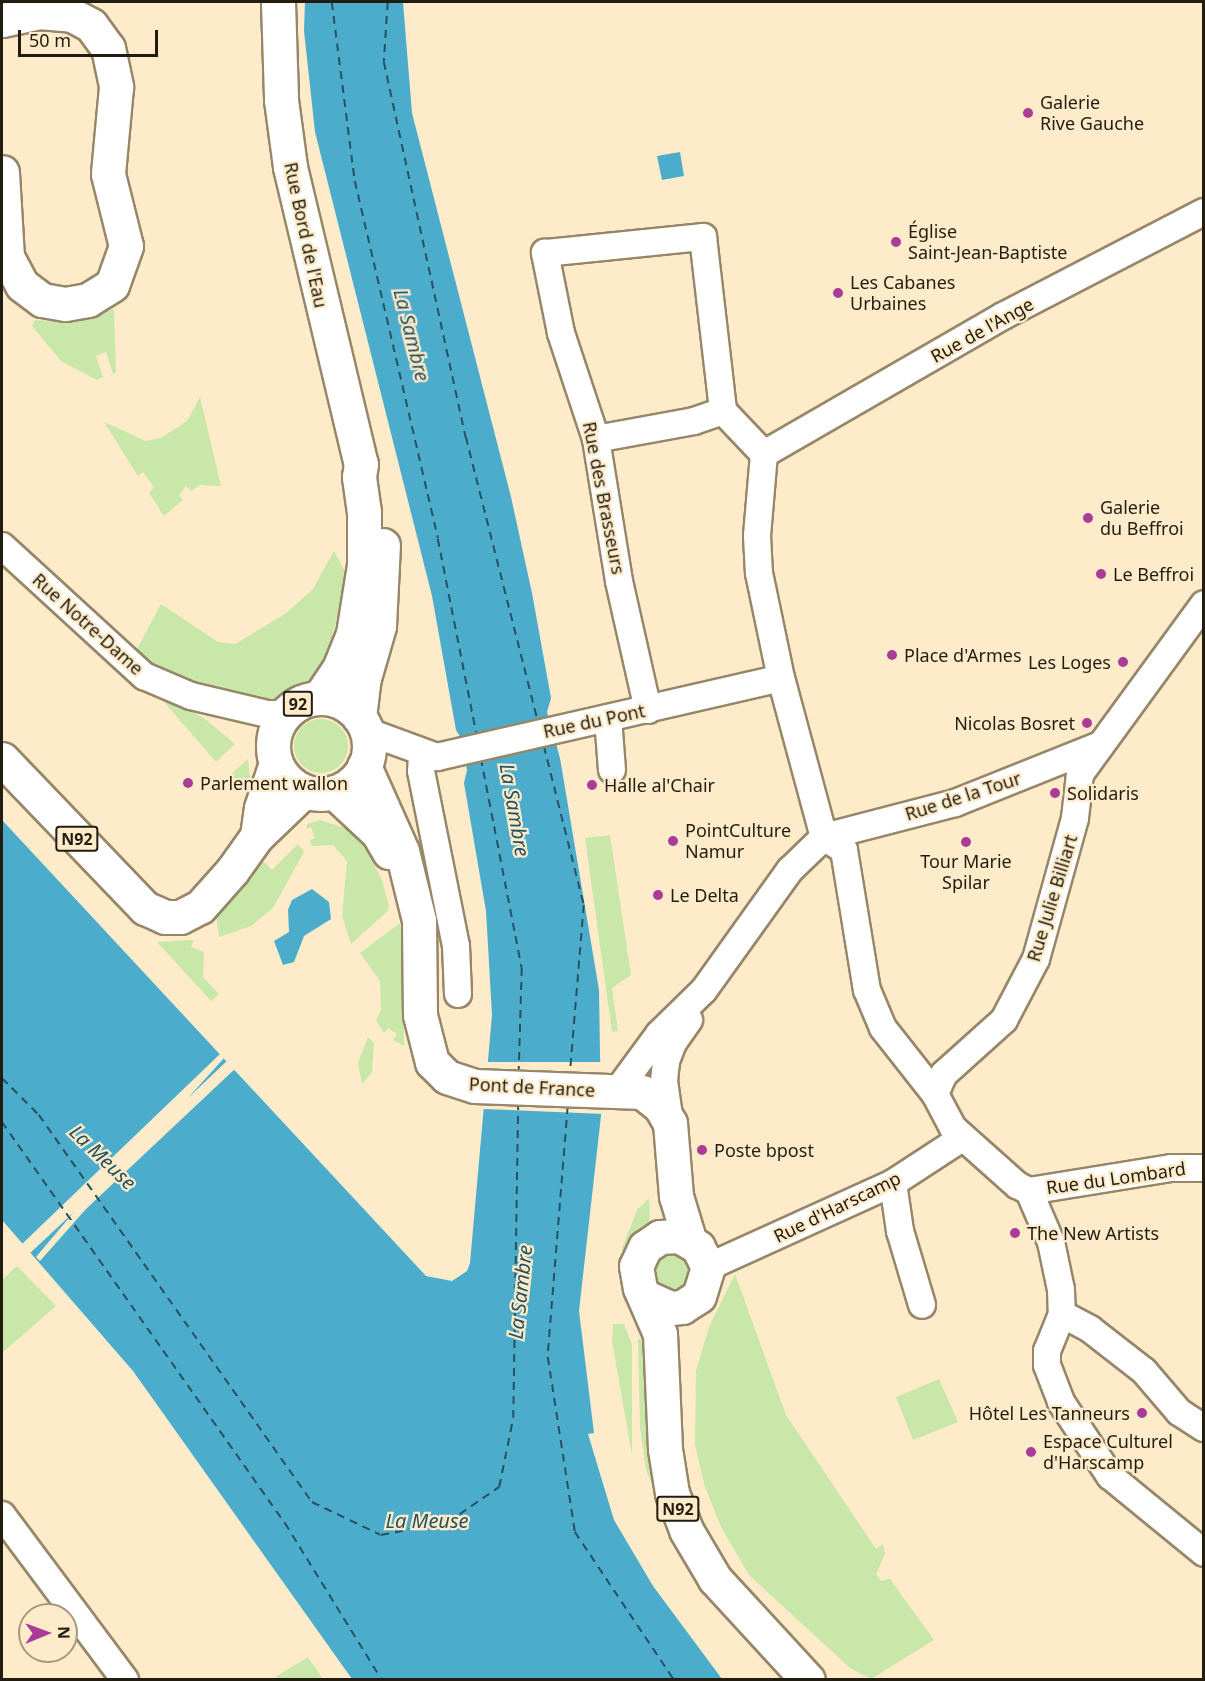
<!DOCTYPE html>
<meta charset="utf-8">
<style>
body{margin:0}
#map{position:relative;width:1205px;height:1681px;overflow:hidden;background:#fdebca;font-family:"Noto Sans",sans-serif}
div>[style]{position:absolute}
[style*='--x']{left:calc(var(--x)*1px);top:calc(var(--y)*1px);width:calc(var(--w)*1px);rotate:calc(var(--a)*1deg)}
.green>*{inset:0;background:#c8e7a8}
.round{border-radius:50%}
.water>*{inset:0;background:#4caccc}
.pier>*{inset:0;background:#fdebca}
.ferry>*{height:1.5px;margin-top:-0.75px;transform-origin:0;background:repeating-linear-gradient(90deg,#275160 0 8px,transparent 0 14px)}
.roads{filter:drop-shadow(2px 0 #978668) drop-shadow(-2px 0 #978668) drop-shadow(0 2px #978668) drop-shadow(0 -2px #978668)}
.minor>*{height:26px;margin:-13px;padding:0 13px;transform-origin:13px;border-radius:13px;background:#fff}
.major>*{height:33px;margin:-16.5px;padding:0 16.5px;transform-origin:16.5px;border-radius:16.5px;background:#fff}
.major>.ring{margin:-16.5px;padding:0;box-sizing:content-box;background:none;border:33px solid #fff;border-radius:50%}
.dots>*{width:16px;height:16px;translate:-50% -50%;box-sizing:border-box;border:3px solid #fdebca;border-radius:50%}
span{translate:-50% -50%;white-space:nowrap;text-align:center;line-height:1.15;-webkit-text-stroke:4.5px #fdebca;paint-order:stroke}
.shield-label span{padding:2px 4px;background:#fdebca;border:2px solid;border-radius:4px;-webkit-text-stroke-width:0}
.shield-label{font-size:16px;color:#231c10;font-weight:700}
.poi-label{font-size:18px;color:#231c10}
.left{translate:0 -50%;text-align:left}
.right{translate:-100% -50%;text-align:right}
.street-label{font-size:18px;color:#231c10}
.water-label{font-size:20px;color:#275160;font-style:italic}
.frame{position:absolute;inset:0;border:3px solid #231c10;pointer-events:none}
.north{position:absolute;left:18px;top:1603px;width:60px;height:60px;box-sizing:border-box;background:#fdebca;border:2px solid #a69880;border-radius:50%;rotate:89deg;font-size:16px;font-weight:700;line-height:24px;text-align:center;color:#231c10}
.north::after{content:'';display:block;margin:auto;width:21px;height:27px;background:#aa3b99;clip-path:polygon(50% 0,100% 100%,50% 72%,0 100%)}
.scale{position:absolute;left:18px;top:30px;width:140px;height:27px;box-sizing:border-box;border:3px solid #231c10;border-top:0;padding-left:8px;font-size:18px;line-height:21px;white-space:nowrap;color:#231c10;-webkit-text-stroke:4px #fdebca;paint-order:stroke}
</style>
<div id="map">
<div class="green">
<div style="clip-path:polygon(114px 309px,116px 372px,113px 374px,106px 352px,96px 356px,103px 377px,97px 380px,61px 361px,32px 326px,35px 320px,77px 322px)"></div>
<div style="clip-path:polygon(200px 397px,221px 486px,200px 485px,191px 491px,186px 486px,179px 495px,183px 500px,164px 516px,149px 493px,154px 487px,143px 472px,138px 476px,104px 422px,146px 441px,161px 438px,187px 421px)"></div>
<div style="clip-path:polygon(334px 551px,348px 577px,329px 647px,312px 683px,265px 703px,156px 673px,135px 653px,161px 604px,218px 642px,235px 644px,285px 614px,313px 589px)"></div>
<div style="clip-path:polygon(168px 699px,205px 719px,235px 744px,216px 762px,165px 703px)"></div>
<div class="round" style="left:294px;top:719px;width:54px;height:54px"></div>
<div style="clip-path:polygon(248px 759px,251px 788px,247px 794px,231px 774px)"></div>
<div style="clip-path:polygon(320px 820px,348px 829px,361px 839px,382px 880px,389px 906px,388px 911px,351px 944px,342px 916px,347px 861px,333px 845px,312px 846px,310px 840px,315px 838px,311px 827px,306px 829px,307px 824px)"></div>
<div style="clip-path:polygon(610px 835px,631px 975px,612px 988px,618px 1031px,612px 1032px,585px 838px)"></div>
<div style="clip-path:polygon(298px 844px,304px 852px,273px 908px,251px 926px,219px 937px,216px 916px,243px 889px,263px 861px,272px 870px)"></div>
<div style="clip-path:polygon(400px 923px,402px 938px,404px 1046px,393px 1040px,397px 1034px,388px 1028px,384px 1033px,376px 1020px,381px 1010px,380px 981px,360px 953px)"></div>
<div style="clip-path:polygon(194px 940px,191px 947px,204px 952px,203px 977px,219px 994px,211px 1001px,157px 942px)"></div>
<div style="clip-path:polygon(368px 1037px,374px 1043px,372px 1072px,362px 1084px,358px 1063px)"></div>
<div style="clip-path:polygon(649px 1198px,650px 1217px,630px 1297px,624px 1302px,622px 1248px,637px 1210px)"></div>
<div class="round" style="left:655px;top:1254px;width:36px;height:36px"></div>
<div style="clip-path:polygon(17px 1266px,56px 1306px,2px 1353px,2px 1280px)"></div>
<div style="clip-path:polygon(735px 1274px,786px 1415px,876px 1549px,883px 1544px,885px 1554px,876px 1574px,881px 1581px,890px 1579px,934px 1640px,871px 1679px,850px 1668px,749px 1575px,721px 1527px,705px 1487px,695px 1445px,696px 1371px,709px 1327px)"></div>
<div style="clip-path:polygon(624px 1324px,632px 1345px,632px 1455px,612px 1341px,613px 1324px)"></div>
<div style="clip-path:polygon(638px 1339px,650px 1340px,700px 1582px,684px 1560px,646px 1470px,640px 1427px)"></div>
<div style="clip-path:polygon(939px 1379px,958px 1422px,913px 1440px,896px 1397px)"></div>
<div style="clip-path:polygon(308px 1657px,323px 1679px,272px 1679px)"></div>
</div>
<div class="water">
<div style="clip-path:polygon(305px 2px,403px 2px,412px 113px,511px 497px,532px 593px,551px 698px,547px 712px,560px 758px,599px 990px,601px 1116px,579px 1311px,594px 1433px,588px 1434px,614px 1520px,653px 1586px,722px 1679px,352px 1679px,133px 1371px,2px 1220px,2px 820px,426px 1276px,452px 1281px,467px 1271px,470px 1263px,492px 1015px,486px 911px,464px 783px,467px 770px,461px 738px,456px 730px,432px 596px,315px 132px,304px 31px)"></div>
<div style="clip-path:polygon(680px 152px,684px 176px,662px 180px,657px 156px)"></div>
<div style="clip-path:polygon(312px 889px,329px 902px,331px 919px,304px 936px,294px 962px,283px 965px,274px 941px,289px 932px,288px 910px,292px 900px)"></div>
</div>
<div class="pier">
<div style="clip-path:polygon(220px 1054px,224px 1058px,188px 1098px,229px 1059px,237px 1067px,86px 1209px,40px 1261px,36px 1257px,74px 1212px,29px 1254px,21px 1245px)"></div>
<div style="clip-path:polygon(486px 1062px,604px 1062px,604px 1114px,483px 1109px)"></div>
</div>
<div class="ferry">
<div style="--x:332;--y:2;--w:180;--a:82.7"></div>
<div style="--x:355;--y:181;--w:367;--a:76.9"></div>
<div style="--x:438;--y:539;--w:201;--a:78.8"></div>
<div style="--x:388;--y:2;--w:60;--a:93.8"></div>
<div style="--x:384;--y:62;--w:384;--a:77.7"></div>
<div style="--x:466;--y:437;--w:293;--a:75.8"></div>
<div style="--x:544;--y:746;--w:164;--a:75.9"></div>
<div style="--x:584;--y:905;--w:171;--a:94.7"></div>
<div style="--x:481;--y:758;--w:214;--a:79"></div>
<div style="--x:522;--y:968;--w:102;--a:91.7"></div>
<div style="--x:2;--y:1078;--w:52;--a:45"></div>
<div style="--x:39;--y:1115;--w:474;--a:54.8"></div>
<div style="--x:312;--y:1502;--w:76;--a:25.6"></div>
<div style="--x:381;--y:1535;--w:68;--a:-11"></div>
<div style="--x:448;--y:1522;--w:62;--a:-34.5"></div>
<div style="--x:499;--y:1487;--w:70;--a:-78.5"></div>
<div style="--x:513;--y:1418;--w:316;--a:-89.1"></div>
<div style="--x:568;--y:1106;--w:252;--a:94.6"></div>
<div style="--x:548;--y:1357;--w:177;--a:81.2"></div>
<div style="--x:575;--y:1532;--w:178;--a:56.2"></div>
<div style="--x:2;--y:1122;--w:491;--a:54.8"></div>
<div style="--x:285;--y:1523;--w:185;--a:58.3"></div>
</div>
<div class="roads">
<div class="minor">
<div style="--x:596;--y:439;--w:100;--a:-10.4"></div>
<div style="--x:694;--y:421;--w:31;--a:-19"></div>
<div style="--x:764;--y:454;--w:276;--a:-30"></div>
<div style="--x:1003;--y:316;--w:226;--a:-27.4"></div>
<div style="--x:764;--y:454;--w:82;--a:94.9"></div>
<div style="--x:757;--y:536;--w:37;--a:87"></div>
<div style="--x:759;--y:573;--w:107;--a:78.2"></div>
<div style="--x:781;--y:678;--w:165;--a:74.9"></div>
<div style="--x:2;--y:546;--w:193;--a:42.5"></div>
<div style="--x:144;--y:676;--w:51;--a:23.1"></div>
<div style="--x:191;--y:696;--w:78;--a:13.3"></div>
<div style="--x:267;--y:714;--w:18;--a:0"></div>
<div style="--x:648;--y:710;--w:132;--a:-102.7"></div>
<div style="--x:619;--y:581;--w:144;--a:-99.2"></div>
<div style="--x:596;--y:439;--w:112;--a:-108.3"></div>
<div style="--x:561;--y:333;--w:82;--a:-101.3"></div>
<div style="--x:545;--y:253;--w:159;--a:-5.8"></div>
<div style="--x:703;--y:237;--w:175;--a:83.4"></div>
<div style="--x:723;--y:411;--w:59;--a:46.4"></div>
<div style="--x:608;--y:718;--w:52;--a:85.6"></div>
<div style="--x:366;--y:731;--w:76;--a:20.1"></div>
<div style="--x:437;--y:757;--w:353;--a:-12.9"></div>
<div style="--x:422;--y:754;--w:17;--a:93"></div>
<div style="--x:421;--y:771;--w:178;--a:78.7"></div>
<div style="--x:456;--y:946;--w:48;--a:87.6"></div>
<div style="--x:824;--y:837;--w:24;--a:33"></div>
<div style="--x:844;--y:850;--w:142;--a:80.7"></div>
<div style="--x:867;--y:990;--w:41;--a:67.2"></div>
<div style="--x:883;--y:1028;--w:84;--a:51.8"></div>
<div style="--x:935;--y:1094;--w:38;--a:62"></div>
<div style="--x:953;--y:1128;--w:86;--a:41.7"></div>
<div style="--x:1017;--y:1185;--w:13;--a:27"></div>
<div style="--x:618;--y:1090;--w:69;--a:-53.8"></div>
<div style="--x:659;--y:1034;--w:63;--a:-44.4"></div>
<div style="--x:704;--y:990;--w:148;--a:-54.4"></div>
<div style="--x:790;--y:870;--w:47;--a:-44.1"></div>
<div style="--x:824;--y:837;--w:135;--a:-14.5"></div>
<div style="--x:955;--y:803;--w:156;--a:-21.8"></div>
<div style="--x:935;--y:1094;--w:22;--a:-66"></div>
<div style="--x:944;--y:1074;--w:81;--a:-42"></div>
<div style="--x:1004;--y:1020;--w:69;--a:-62.3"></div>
<div style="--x:1036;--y:959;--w:146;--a:-74.5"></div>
<div style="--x:1075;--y:818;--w:44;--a:-83.5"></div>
<div style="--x:1080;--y:774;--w:210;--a:-53.9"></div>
<div style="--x:670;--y:1123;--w:42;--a:-98.1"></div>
<div style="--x:664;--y:1081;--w:20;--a:-84"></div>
<div style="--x:666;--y:1061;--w:19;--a:-69"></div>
<div style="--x:673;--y:1043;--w:28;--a:-55"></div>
<div style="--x:893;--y:1183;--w:49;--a:81.7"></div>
<div style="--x:900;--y:1231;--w:77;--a:73.4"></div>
<div style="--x:1029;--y:1191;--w:56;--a:66.7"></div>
<div style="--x:1051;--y:1242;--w:49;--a:78.2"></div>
<div style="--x:1061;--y:1290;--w:24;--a:88"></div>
<div style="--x:1062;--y:1314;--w:40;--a:112"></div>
<div style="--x:1047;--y:1351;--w:14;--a:90"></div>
<div style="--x:1047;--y:1365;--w:40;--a:69"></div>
<div style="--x:1061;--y:1402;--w:89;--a:56.5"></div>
<div style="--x:1110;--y:1476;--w:122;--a:39.3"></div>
<div style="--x:1029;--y:1191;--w:144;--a:-9.2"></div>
<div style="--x:1171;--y:1168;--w:33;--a:0"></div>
<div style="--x:708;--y:1267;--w:203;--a:-24.4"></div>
<div style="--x:893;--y:1183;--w:82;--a:-33.1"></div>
<div style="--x:1062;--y:1314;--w:32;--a:28"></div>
<div style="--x:1090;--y:1329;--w:68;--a:37.9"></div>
<div style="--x:1144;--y:1371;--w:54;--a:49.5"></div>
<div style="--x:1179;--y:1412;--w:30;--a:33"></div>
<div style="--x:2;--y:1515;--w:206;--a:53.3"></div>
</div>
<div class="major">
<div style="--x:278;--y:2;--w:98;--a:88.2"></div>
<div style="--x:281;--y:100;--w:68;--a:82.3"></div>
<div style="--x:290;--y:167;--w:305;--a:76.6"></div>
<div style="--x:361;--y:464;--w:13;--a:99"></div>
<div style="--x:359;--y:477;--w:34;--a:82"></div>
<div style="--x:364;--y:511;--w:54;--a:90"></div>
<div style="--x:364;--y:565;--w:70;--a:99.1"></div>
<div style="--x:353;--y:634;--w:35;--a:112"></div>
<div style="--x:340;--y:667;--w:37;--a:124"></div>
<div style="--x:2;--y:20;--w:38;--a:-12"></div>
<div style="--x:39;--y:12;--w:33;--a:5"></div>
<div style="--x:72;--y:15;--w:21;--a:28"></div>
<div style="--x:91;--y:25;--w:29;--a:54"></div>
<div style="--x:108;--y:48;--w:40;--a:78"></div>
<div style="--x:116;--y:87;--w:87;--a:95.3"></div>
<div style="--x:108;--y:174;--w:74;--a:76"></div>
<div style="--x:126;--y:246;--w:41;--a:109.7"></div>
<div style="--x:112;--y:285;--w:28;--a:148"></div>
<div style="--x:88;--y:300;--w:23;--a:170"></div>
<div style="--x:65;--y:304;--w:23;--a:-170"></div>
<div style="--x:42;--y:300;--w:25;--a:-143"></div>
<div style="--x:22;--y:285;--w:32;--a:-118"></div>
<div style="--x:7;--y:257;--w:85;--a:-93.4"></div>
<div class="ring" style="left:273px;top:698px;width:63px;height:63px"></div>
<div style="--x:359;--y:717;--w:39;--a:-83"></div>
<div style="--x:364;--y:678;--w:54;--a:-73.9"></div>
<div style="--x:379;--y:626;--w:81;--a:-87.2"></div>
<div style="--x:2;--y:759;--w:207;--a:46.2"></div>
<div style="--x:145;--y:908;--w:22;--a:24"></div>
<div style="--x:165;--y:917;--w:15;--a:0"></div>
<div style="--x:180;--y:917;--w:22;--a:-27"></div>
<div style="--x:200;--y:907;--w:48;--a:-48.4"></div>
<div style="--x:232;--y:871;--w:43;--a:-54.5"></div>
<div style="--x:257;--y:836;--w:65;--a:-43.8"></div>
<div style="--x:364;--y:766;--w:93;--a:65.9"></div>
<div style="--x:402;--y:851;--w:71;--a:76.2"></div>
<div style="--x:419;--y:920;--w:95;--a:89.4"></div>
<div style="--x:420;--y:1015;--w:49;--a:75.7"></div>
<div style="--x:432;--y:1062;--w:21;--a:45"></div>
<div style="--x:447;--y:1077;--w:29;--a:18"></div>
<div style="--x:475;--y:1086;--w:167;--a:2.1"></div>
<div style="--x:642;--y:1092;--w:23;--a:38"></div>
<div style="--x:660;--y:1106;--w:20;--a:60"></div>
<div style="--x:670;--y:1123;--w:73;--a:85.3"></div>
<div style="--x:676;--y:1196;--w:45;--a:73.2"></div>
<div style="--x:334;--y:792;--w:60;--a:43"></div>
<div style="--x:378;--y:833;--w:22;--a:60"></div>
<div style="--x:257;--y:836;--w:28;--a:-82"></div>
<div style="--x:261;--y:808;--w:47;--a:-71.6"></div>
<div style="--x:646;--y:1297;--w:27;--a:24"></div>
<div style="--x:671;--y:1308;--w:11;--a:-5"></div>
<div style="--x:682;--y:1307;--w:20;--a:-33"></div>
<div style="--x:699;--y:1296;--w:30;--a:-73"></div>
<div style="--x:708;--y:1267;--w:22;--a:-117"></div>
<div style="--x:698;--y:1247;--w:22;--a:-150"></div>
<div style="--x:679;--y:1236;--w:19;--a:177"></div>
<div style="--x:660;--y:1237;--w:18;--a:146"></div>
<div style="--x:645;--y:1247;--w:21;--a:115"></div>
<div style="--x:636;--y:1266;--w:22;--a:80"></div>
<div style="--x:640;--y:1288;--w:50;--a:66.5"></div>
<div style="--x:660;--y:1334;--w:115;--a:87.5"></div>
<div style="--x:665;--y:1449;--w:45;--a:81"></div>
<div style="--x:672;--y:1493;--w:40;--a:69"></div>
<div style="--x:686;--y:1530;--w:57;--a:59.4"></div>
<div style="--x:715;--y:1579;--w:137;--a:47.4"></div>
</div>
</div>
<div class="dots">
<div style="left:1028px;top:113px;background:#aa3b99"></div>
<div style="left:896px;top:242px;background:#aa3b99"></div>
<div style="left:838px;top:293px;background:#aa3b99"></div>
<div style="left:1088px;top:518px;background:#aa3b99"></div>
<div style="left:1101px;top:574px;background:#aa3b99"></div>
<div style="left:892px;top:655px;background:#aa3b99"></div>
<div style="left:1123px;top:662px;background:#aa3b99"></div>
<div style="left:1087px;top:723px;background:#aa3b99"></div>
<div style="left:188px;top:783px;background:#aa3b99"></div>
<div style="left:592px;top:785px;background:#aa3b99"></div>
<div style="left:1055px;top:793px;background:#aa3b99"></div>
<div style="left:673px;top:841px;background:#aa3b99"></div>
<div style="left:966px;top:842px;background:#aa3b99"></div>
<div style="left:658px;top:895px;background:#aa3b99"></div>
<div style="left:702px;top:1150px;background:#aa3b99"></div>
<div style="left:1015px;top:1233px;background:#aa3b99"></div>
<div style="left:1142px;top:1413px;background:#aa3b99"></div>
<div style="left:1031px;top:1452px;background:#aa3b99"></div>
</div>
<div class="shield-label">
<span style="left:298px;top:704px">92</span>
<span style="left:77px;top:839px">N92</span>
<span style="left:678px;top:1509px">N92</span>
</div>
<div class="poi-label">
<span class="left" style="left:1040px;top:113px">Galerie<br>Rive Gauche</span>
<span class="left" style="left:908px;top:242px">Église<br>Saint-Jean-Baptiste</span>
<span class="left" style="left:850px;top:293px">Les Cabanes<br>Urbaines</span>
<span class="left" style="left:1100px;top:518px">Galerie<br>du Beffroi</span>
<span class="left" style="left:1113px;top:574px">Le Beffroi</span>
<span class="left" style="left:904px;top:655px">Place d'Armes</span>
<span class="right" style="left:1111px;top:662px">Les Loges</span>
<span class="right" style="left:1075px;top:723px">Nicolas Bosret</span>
<span class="left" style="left:200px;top:783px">Parlement wallon</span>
<span class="left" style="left:604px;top:785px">Halle al'Chair</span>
<span class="left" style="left:1067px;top:793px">Solidaris</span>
<span class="left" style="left:685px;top:841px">PointCulture<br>Namur</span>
<span style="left:966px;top:872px">Tour Marie<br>Spilar</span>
<span class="left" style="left:670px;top:895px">Le Delta</span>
<span class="left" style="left:714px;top:1150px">Poste bpost</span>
<span class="left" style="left:1027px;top:1233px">The New Artists</span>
<span class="right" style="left:1130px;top:1413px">Hôtel Les Tanneurs</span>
<span class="left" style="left:1043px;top:1452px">Espace Culturel<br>d'Harscamp</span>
</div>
<div class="street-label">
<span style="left:306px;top:235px;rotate:78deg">Rue Bord de l'Eau</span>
<span style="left:982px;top:330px;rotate:-29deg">Rue de l'Ange</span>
<span style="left:604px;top:498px;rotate:79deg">Rue des Brasseurs</span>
<span style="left:88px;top:624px;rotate:42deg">Rue Notre-Dame</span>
<span style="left:594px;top:721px;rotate:-12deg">Rue du Pont</span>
<span style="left:963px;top:796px;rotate:-18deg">Rue de la Tour</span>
<span style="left:1052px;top:898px;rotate:-73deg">Rue Julie Billiart</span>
<span style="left:532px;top:1087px;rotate:3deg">Pont de France</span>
<span style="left:1116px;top:1178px;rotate:-8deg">Rue du Lombard</span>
<span style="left:837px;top:1207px;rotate:-26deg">Rue d'Harscamp</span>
</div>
<div class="water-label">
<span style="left:412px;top:335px;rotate:76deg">La Sambre</span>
<span style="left:515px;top:810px;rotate:80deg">La Sambre</span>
<span style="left:103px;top:1157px;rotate:44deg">La Meuse</span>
<span style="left:520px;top:1292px;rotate:-84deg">La Sambre</span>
<span style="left:427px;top:1520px">La Meuse</span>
</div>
<div class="frame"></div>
<div class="north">N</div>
<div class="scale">50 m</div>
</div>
